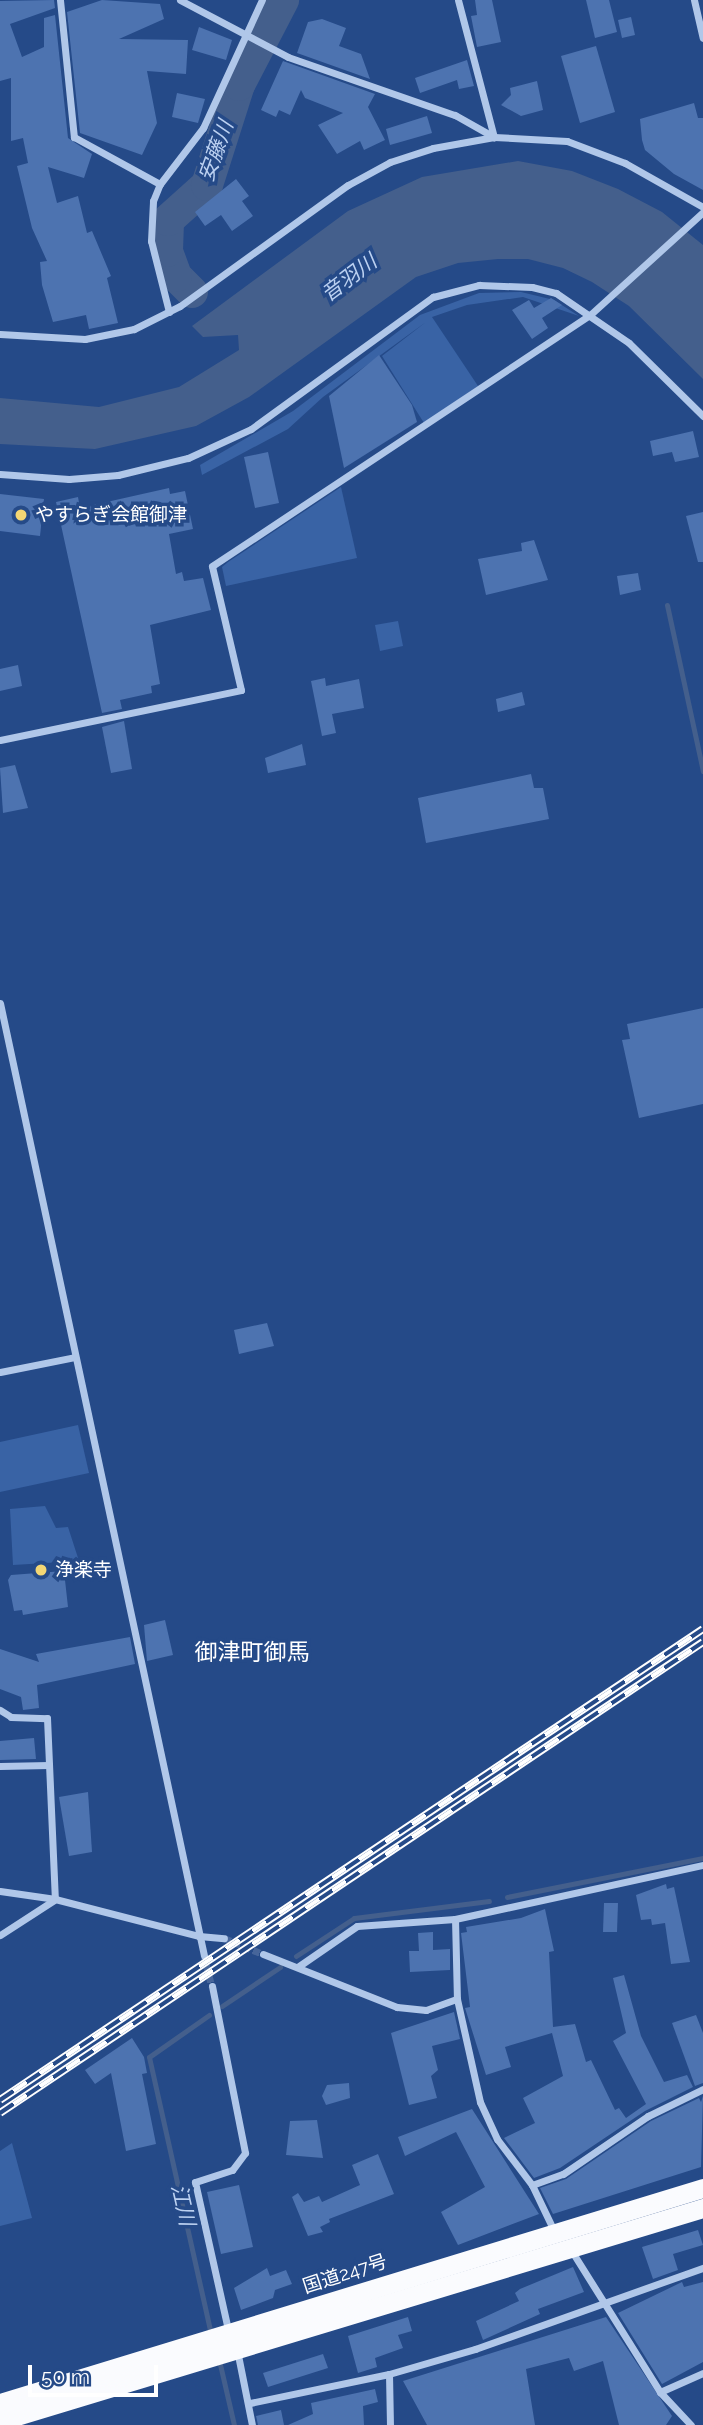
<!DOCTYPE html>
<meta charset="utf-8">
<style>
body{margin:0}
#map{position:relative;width:703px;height:2425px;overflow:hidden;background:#254a88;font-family:Raleway,"Noto Sans JP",sans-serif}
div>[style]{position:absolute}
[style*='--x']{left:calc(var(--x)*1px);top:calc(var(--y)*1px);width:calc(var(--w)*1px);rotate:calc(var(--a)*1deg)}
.green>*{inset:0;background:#3963a5}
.water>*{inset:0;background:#445f8c}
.stream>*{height:5px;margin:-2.5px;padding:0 2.5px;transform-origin:2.5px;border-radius:2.5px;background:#445f8c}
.river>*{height:32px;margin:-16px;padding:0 16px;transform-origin:16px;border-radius:16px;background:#445f8c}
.building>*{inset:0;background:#4d73b0}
.minor-tunnel>*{height:7px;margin-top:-3.5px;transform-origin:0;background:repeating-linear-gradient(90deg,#46659a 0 7px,transparent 0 10.5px)}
.minor>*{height:7px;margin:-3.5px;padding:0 3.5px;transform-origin:3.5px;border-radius:3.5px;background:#b0c7e9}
.trunk>*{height:19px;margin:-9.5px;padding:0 9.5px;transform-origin:9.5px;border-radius:9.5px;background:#fafbfe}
.rail>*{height:8px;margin-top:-4px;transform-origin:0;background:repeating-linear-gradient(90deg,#254a88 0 16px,#fff 0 32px);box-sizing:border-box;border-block:2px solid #fff}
.dots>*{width:19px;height:19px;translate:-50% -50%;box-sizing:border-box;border:4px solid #254a88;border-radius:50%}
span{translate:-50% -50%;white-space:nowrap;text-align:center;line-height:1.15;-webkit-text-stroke:7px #254a88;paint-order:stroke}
.poi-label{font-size:19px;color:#fff}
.left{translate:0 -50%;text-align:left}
.street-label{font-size:19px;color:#fff}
.water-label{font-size:21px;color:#bcd1f1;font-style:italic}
.quarter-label{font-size:23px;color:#fff}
.scale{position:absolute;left:28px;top:2365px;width:130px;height:32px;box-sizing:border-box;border:4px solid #fff;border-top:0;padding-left:9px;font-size:21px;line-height:24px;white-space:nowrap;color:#fff;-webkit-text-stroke:5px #254a88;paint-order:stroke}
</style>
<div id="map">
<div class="green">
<div style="clip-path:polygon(521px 292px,554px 300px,579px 316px,523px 297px,467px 305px,432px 317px,478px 386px,424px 423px,382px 356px,426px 322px,323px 397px,288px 429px,202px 475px,200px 465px,293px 411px,420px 315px,479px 293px)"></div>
<div style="clip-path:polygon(341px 487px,357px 558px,226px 586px,222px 567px,228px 562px)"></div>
<div style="clip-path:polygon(398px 621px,403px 646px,380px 651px,375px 625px)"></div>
<div style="clip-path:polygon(78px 1425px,89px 1473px,0 1492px,0 1442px)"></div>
<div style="clip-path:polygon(45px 1506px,56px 1528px,68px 1527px,79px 1561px,13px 1565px,10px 1509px)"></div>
<div style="clip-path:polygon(12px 2143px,32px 2218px,0 2226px,0 2151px)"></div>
</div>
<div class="water">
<div style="clip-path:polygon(518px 161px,572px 171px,618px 189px,662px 212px,703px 245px,703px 379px,629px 306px,592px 282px,563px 268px,528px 259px,498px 259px,458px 263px,416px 277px,249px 397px,196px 426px,95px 449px,0 444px,0 398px,99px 407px,179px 387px,239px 350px,238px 335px,203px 337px,192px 326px,348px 211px,422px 177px)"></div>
</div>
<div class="stream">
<div style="--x:667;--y:605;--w:170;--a:77.8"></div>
<div style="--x:507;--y:1897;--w:200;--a:-11.3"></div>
<div style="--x:296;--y:1956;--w:69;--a:-33.2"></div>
<div style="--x:354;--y:1918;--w:136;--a:-7.2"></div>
<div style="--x:222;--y:2006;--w:70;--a:-33.9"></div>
<div style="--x:209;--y:2015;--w:73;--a:145"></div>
<div style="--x:149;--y:2057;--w:284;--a:77.4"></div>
<div style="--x:219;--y:2360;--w:67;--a:77"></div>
</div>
<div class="river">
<div style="--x:192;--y:292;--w:23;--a:-135"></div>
<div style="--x:176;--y:276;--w:27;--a:-110"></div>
<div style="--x:167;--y:251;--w:31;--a:-88"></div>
<div style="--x:168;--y:220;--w:52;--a:-41.9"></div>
<div style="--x:207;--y:185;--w:105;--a:-72.3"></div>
<div style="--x:239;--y:85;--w:96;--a:-62.6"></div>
</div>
<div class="building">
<div style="clip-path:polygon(54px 0,55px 8px,10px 24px,22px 57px,44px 47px,44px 18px,55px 15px,68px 138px,92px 154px,84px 178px,48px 167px,57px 203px,78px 196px,87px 233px,92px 231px,111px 276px,107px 278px,118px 323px,89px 329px,86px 315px,53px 322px,42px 285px,40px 262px,47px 261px,32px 228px,17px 166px,28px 163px,23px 138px,11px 141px,11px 78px,0 81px,0 1px)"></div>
<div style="clip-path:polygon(102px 0,160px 4px,164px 19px,119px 39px,188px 40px,186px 74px,147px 71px,157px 123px,142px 155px,80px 133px,67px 12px)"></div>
<div style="clip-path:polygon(475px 0,492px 0,501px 42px,477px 47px,471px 16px,477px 15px)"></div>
<div style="clip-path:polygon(586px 0,609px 0,617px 32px,595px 38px)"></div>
<div style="clip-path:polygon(631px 17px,635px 35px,622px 38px,618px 20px)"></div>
<div style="clip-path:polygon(322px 19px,346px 28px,339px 46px,361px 54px,370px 79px,297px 53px,308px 22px)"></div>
<div style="clip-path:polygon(199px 27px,232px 40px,226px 60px,192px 50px)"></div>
<div style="clip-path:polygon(596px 46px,615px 112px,580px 123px,561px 56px)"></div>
<div style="clip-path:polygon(467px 60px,474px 86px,459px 89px,457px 80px,420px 93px,415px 78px)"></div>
<div style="clip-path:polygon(283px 61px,375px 94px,368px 107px,385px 140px,364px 150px,360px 141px,337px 154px,318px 125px,343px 113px,305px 98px,301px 90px,290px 115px,279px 110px,276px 117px,261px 110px)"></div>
<div style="clip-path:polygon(537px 81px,543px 110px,521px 116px,501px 105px,511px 95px,510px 88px)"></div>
<div style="clip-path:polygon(177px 93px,205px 99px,198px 123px,172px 117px)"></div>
<div style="clip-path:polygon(694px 103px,698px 118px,703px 118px,703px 190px,674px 174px,645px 150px,642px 140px,640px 119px)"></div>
<div style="clip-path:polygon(427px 116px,432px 133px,390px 145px,386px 129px)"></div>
<div style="clip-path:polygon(236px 179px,249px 196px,242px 201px,253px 216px,232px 231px,221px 215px,205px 226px,195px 212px)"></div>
<div style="clip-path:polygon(551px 298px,562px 305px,542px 318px,548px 328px,532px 339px,512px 310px,529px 300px,534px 308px)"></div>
<div style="clip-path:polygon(379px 355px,412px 405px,417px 422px,344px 468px,329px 396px)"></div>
<div style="clip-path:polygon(693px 431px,699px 457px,675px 462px,672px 452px,653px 456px,650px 441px)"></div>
<div style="clip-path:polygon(268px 452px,279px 503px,255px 508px,244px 457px)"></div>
<div style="clip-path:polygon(169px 488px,170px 494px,185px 491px,193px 529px,169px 534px,176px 574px,182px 572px,184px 581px,203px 578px,211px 610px,150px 625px,160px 684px,151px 686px,152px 693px,120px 700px,122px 709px,102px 713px,56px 502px,78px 497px,80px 508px)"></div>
<div style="clip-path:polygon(0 494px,44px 499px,40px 536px,0 531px)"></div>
<div style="clip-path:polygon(703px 512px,703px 562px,698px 562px,686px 516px)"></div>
<div style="clip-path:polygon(534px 540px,548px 580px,486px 595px,478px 559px,522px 551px,521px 543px)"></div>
<div style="clip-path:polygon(638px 573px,641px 590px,620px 595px,617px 576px)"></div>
<div style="clip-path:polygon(18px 665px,22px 686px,0 691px,0 669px)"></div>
<div style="clip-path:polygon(325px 678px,326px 686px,359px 679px,364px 708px,332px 714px,336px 733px,322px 736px,311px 681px)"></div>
<div style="clip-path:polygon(522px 692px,525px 705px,498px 712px,496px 699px)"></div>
<div style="clip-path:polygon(124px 721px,132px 769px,111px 773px,102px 727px)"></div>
<div style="clip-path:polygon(302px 744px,306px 765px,268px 773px,265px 758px)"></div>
<div style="clip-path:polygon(15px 765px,28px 808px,3px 813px,0 768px)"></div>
<div style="clip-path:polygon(531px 774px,534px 788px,543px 788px,549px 819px,426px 843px,418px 798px)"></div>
<div style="clip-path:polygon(703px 1008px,703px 1104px,639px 1118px,622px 1040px,630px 1039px,627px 1024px)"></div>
<div style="clip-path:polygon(267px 1323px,274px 1346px,239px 1354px,234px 1330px)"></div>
<div style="clip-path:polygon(64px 1571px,68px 1607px,23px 1615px,22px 1610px,14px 1611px,8px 1580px,11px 1575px)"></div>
<div style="clip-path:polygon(165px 1620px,173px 1655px,147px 1661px,144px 1625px)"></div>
<div style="clip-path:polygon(130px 1637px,135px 1664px,37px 1685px,39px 1708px,23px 1710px,21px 1697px,0 1689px,0 1649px,39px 1662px,36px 1654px)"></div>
<div style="clip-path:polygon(34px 1738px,36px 1759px,0 1760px,0 1741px)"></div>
<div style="clip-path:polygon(88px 1792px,92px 1852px,69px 1856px,59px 1797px)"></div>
<div style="clip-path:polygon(666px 1884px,667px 1889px,674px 1887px,690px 1962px,671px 1964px,665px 1923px,652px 1925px,651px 1919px,641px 1920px,636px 1895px)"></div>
<div style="clip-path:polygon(604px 1903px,618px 1903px,617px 1932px,603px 1932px)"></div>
<div style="clip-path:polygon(545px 1909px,554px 1951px,549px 1952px,553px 2027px,575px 2024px,586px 2062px,591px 2060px,615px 2110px,619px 2108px,626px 2118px,646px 2104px,613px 2041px,626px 2033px,613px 1978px,624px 1975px,641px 2036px,664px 2082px,687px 2075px,693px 2087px,645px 2111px,560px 2168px,534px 2178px,504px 2138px,535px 2123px,523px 2098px,563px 2076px,552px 2033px,505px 2047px,511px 2067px,486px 2075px,465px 2008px,470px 2007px,461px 1933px,467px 1932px,466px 1927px,521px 1918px)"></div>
<div style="clip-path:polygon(433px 1932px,433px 1950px,450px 1949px,450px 1970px,410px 1972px,409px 1951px,419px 1951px,418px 1933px)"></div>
<div style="clip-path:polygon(454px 2012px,460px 2039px,432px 2046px,438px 2070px,431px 2076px,437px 2098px,409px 2105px,391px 2033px)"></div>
<div style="clip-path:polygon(696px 2015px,703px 2033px,703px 2083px,695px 2086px,672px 2023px)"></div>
<div style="clip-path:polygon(132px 2038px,144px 2057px,147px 2073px,142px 2074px,156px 2144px,126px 2151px,111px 2073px,95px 2084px,85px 2070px)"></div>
<div style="clip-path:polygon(349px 2083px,350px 2098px,326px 2105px,322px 2096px,327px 2085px)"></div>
<div style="clip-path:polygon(703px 2096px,701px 2167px,553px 2214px,540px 2188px,566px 2179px,651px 2121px,699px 2098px,701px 2102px)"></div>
<div style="clip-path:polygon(472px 2109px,539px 2214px,458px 2245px,441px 2212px,485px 2187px,456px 2132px,405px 2156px,398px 2137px)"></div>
<div style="clip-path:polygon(317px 2120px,323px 2158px,286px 2155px,290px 2121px)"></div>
<div style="clip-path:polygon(378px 2154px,394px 2194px,329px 2219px,330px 2222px,320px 2227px,323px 2232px,308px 2236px,292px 2197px,298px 2193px,304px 2202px,319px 2196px,322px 2202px,360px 2185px,352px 2165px)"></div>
<div style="clip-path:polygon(239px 2185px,253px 2247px,221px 2254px,207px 2192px)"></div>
<div style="clip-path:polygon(698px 2230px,703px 2245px,673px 2254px,678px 2270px,653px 2279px,642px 2247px)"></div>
<div style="clip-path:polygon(573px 2267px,584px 2292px,538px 2309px,540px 2314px,483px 2340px,476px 2321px,519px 2301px,515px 2293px,520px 2289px)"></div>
<div style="clip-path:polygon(267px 2268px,270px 2276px,286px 2270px,292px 2284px,275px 2290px,273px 2298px,241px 2310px,234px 2288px)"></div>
<div style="clip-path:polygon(682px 2282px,684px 2287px,703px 2282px,703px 2362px,662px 2384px,618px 2313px)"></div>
<div style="clip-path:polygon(408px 2317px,412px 2331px,398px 2335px,403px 2348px,375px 2358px,377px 2367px,358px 2373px,348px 2336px)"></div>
<div style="clip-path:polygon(606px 2317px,672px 2416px,666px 2425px,619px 2425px,603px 2361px,574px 2371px,569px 2358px,526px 2369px,535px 2425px,427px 2425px,403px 2381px)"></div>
<div style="clip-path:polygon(323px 2354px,328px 2368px,268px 2387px,263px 2373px)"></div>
<div style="clip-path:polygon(375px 2389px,378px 2402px,363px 2406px,364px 2425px,288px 2425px,313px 2414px,311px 2403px)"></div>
<div style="clip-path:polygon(281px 2410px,284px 2425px,258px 2425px,256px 2416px)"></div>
</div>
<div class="minor-tunnel">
<div style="--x:224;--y:1938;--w:42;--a:22.3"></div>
<div style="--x:204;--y:1955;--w:32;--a:76"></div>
</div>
<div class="minor">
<div style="--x:60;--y:0;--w:138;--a:84.2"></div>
<div style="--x:74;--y:137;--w:98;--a:28.7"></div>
<div style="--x:180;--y:0;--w:122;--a:27.8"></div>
<div style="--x:288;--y:57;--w:177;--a:19.2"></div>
<div style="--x:455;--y:115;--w:45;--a:29.4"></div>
<div style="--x:458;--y:0;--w:142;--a:75.3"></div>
<div style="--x:694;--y:0;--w:39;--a:77"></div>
<div style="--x:169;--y:312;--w:73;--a:-104.2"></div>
<div style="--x:151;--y:241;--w:40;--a:-87.1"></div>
<div style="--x:153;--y:201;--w:18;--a:-68"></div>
<div style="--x:160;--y:184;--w:71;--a:-52.5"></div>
<div style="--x:203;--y:128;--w:141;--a:-65.3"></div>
<div style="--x:0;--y:334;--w:85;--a:3.4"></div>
<div style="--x:85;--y:339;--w:50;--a:-11.5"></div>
<div style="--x:134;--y:329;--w:51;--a:-26.6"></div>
<div style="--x:180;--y:306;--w:207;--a:-35.8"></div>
<div style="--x:348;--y:185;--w:48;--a:-28.7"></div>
<div style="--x:390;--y:162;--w:45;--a:-18"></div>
<div style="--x:433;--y:148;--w:62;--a:-10.2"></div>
<div style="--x:494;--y:137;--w:73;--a:3.1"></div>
<div style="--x:567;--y:141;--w:62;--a:20.8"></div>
<div style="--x:625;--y:163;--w:90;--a:29.4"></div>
<div style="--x:0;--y:474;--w:69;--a:4.1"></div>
<div style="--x:69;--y:479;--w:49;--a:-4.7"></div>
<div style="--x:118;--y:475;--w:72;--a:-13.7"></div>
<div style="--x:188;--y:458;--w:69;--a:-24.7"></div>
<div style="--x:251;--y:429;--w:225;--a:-36"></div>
<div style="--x:433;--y:297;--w:48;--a:-14.6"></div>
<div style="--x:479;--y:285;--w:53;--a:2.2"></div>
<div style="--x:532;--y:287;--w:25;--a:14"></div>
<div style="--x:556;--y:293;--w:88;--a:34.4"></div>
<div style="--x:629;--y:343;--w:104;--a:44.6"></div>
<div style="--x:0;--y:740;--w:246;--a:-11.7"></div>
<div style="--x:241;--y:690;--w:127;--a:-103.2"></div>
<div style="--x:212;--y:566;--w:455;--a:-33.6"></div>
<div style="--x:591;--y:314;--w:151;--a:-42.3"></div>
<div style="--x:0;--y:1003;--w:974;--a:77.91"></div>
<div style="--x:0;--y:1372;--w:76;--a:-11.3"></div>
<div style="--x:0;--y:1710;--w:13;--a:32"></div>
<div style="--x:11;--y:1717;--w:36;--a:2"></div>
<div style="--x:47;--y:1718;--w:181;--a:87.5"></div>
<div style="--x:0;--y:1766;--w:49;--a:-1.2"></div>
<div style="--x:0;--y:1891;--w:56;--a:8.3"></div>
<div style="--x:55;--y:1899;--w:149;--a:14.4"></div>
<div style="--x:199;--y:1936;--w:25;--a:5"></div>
<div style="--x:455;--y:1919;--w:80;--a:88.6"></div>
<div style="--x:0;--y:1935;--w:64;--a:-32.9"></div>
<div style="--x:263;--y:1954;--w:144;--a:21.6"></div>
<div style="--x:397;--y:2007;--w:29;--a:6"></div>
<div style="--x:426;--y:2010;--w:33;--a:-20"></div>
<div style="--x:457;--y:1999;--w:106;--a:77.4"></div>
<div style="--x:480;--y:2102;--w:41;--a:65.3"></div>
<div style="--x:497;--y:2139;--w:58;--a:52.7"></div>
<div style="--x:532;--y:2185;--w:51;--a:64.4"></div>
<div style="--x:299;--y:1966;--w:70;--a:-34.6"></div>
<div style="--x:357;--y:1926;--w:98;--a:-4.1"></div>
<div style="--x:455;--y:1919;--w:254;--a:-12.3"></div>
<div style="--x:212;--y:1986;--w:170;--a:78.8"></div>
<div style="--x:245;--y:2153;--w:21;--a:127"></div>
<div style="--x:232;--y:2170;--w:39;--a:162"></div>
<div style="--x:195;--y:2182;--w:152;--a:77.4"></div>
<div style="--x:532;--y:2185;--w:33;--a:-20"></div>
<div style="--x:563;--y:2174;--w:103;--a:-34.3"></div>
<div style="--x:648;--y:2116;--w:61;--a:-26.1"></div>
<div style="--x:571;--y:2250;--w:168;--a:57.9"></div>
<div style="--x:660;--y:2392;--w:45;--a:46.8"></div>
<div style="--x:237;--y:2350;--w:76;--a:78.7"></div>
<div style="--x:389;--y:2374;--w:51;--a:88.9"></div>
<div style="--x:660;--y:2392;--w:47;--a:-23.8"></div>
<div style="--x:250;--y:2403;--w:142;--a:-11.8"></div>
<div style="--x:389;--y:2374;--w:90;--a:-16.2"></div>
<div style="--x:475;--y:2349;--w:242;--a:-19.6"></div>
</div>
<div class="trunk">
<div style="--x:0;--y:2403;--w:735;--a:-17.01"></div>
<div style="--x:0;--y:2421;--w:735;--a:-16.86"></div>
</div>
<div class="rail">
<div style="--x:0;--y:2100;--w:846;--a:-33.82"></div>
<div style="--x:0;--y:2113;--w:846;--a:-33.82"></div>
</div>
<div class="dots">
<div style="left:21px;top:515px;background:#f3d674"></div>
<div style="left:41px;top:1570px;background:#f3d674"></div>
</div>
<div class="poi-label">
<span class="left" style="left:35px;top:515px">やすらぎ会館御津</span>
<span class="left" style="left:55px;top:1570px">浄楽寺</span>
</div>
<div class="street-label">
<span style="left:345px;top:2274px;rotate:-18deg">国道247号</span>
</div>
<div class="water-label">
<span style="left:216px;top:151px;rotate:-70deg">安藤川</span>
<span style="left:349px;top:278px;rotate:-37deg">音羽川</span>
<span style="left:183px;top:2205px;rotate:77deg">江川</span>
</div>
<div class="quarter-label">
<span style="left:252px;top:1652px">御津町御馬</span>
</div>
<div class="scale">50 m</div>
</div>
